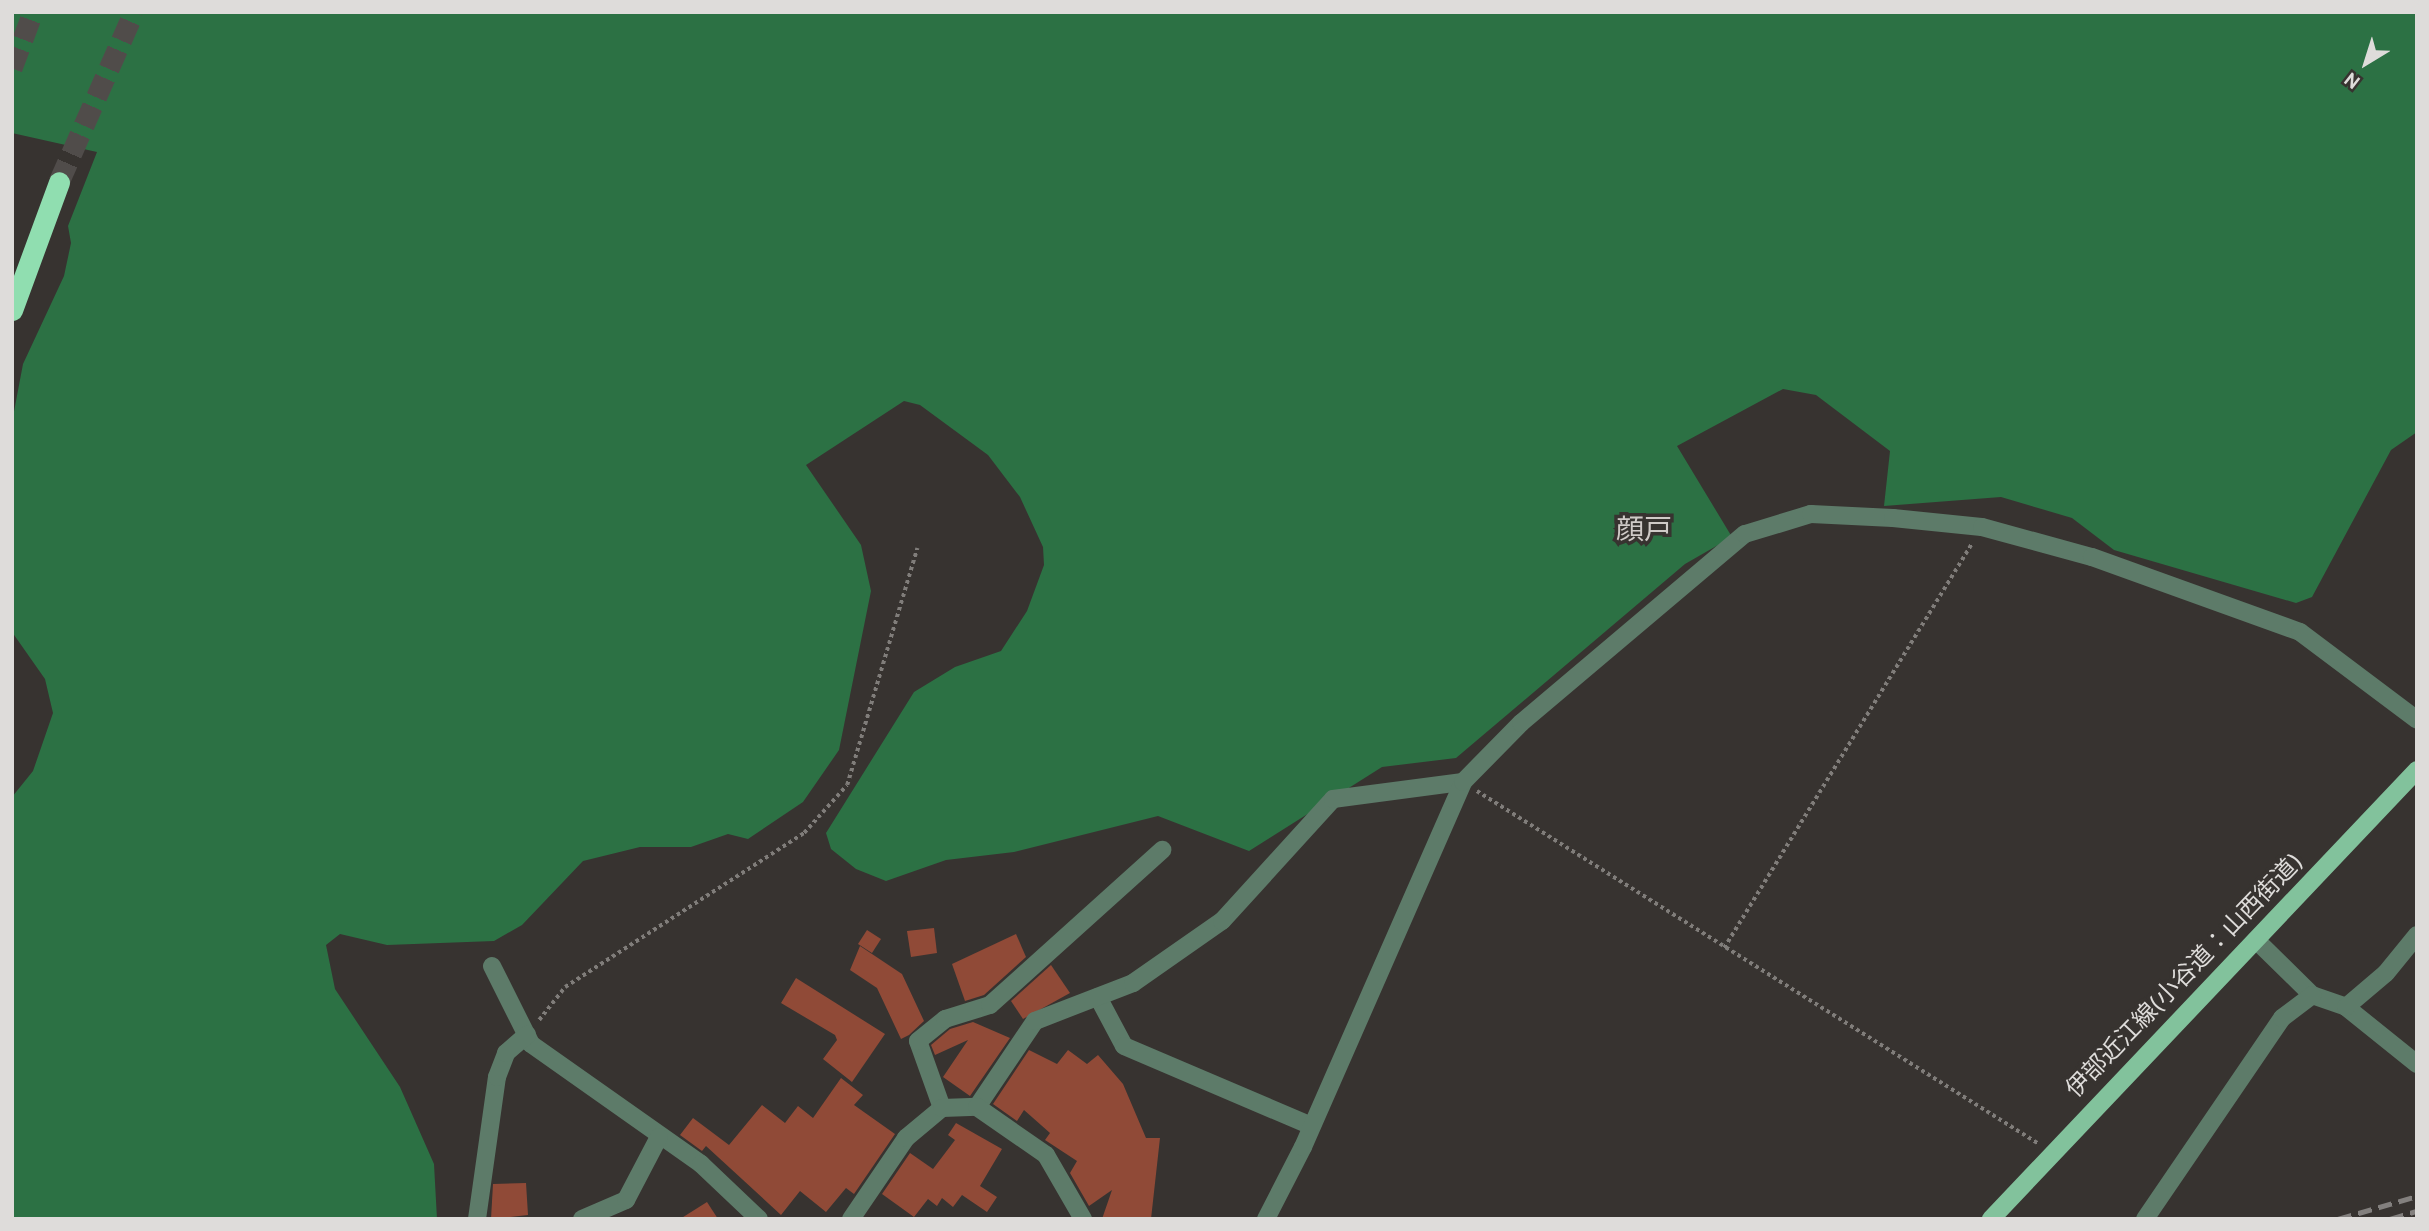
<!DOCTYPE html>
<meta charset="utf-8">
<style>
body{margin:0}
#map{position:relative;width:2429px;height:1231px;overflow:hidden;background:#373330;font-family:Overpass,"Noto Sans JP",sans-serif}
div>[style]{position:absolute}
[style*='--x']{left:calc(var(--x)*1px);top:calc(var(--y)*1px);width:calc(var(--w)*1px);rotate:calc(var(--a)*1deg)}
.forest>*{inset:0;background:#2c7144}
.building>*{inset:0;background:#904a37}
.highway-tunnel>*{height:21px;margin-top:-10.5px;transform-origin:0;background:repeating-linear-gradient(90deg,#504c4a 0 21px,transparent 0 31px)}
.path>*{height:3.5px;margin-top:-1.75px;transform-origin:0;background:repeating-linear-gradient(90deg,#807d7a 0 3.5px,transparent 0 7px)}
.minor>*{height:18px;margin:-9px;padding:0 9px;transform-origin:9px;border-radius:9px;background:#5d7b69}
.major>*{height:18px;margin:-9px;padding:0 9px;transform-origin:9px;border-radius:9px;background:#82c29c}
.highway>*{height:21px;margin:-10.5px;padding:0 10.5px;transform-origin:10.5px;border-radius:10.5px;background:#90deb0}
.rail>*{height:5px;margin-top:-2.5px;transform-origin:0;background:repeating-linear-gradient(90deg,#83807e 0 14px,transparent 0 21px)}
span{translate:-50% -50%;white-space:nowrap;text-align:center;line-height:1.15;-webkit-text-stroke:7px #373330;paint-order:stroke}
.street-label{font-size:24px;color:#dedcda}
.quarter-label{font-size:28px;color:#cfcac7}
.frame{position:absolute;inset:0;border:14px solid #dedcda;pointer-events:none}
.north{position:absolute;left:2331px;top:28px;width:70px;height:70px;-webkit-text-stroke:5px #373330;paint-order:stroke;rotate:218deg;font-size:19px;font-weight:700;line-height:28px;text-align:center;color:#dedcda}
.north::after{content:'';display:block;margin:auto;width:24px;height:32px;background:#dedcda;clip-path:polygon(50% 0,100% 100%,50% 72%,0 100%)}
</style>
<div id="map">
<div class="forest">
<div style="clip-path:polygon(12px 12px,2417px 12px,2417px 432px,2391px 450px,2312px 597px,2296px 603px,2114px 550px,2072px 518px,2001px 497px,1884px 506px,1890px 451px,1816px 395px,1783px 389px,1677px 446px,1732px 537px,1685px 564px,1456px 758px,1382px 767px,1249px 851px,1158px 816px,1014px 852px,946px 860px,886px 881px,856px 869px,831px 849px,826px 833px,914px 692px,955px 667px,1001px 651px,1027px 611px,1044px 565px,1043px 547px,1020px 497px,988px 455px,920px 405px,904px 401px,806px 465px,861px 545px,871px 591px,839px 750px,803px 802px,748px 839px,728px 834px,691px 847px,640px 847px,583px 861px,522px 925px,494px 941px,387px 945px,340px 934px,326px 945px,335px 989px,400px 1087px,434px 1164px,437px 1219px,12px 1219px,12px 797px,33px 771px,53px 713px,45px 679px,12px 632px,12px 422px,23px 364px,64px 276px,71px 243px,68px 226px,97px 152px,12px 133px)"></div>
</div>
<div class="building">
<div style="clip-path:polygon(934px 928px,937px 953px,911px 957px,907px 931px)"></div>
<div style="clip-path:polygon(867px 930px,881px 939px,872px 953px,858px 944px)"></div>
<div style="clip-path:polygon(1016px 934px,1026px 957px,984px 995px,965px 1001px,952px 964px)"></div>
<div style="clip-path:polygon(860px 946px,902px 974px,924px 1021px,909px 1035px,901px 1039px,877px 988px,850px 970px)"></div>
<div style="clip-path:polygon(1051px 965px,1070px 993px,1023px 1019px,1011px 1001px)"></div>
<div style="clip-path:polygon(796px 978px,885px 1034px,852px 1082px,823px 1059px,837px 1040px,835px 1035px,781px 1003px)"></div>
<div style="clip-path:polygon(973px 1022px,1010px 1038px,970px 1096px,943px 1077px,968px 1040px,935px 1055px,931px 1045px,950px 1029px)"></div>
<div style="clip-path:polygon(1029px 1050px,1057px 1064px,1068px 1050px,1087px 1064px,1098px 1055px,1123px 1084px,1146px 1138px,1160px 1138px,1151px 1219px,1102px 1219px,1112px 1190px,1089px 1206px,1070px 1173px,1077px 1161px,1045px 1140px,1050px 1133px,1024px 1110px,1017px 1121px,993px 1104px)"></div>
<div style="clip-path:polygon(841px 1078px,863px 1095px,854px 1105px,895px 1134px,854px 1194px,846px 1188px,826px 1212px,800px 1191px,781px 1215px,706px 1146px,702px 1151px,680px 1135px,693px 1118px,729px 1145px,762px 1105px,785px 1123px,798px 1106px,813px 1118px)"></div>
<div style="clip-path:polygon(956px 1123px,1002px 1149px,980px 1186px,997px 1197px,987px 1212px,962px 1195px,953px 1207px,942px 1198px,937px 1206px,928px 1199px,914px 1217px,882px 1194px,910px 1153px,933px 1169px,955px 1140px,948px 1135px)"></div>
<div style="clip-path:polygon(526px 1183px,528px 1215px,491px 1219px,493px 1184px)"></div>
<div style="clip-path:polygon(707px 1202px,718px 1219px,680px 1219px)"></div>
</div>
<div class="highway-tunnel">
<div style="--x:12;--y:68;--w:60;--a:-69.4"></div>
<div style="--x:59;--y:182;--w:186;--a:-66.2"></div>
</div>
<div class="path">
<div style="--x:1477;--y:791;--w:664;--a:32.13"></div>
<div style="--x:1724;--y:948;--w:474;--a:-58.5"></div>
<div style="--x:539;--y:1020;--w:42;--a:-51.8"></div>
<div style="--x:565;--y:987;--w:284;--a:-32.8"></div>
<div style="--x:804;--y:833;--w:64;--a:-48.1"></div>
<div style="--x:847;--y:785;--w:247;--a:-73.5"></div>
</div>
<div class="minor">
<div style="--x:2256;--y:940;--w:78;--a:44.5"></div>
<div style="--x:2312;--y:995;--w:36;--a:19"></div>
<div style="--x:2346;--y:1007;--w:91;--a:38.8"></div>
<div style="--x:492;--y:966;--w:87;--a:63.4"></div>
<div style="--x:531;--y:1044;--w:208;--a:35.2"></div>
<div style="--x:701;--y:1164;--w:80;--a:43.5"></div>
<div style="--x:1098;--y:997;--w:55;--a:62"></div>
<div style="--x:1124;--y:1046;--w:204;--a:23.1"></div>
<div style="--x:2346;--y:1007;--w:52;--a:-40.4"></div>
<div style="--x:2386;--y:973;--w:49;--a:-50.8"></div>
<div style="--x:977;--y:1107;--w:104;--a:-56"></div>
<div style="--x:1035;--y:1021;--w:105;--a:-21.2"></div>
<div style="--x:1133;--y:983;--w:108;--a:-34.9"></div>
<div style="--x:1222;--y:921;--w:165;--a:-47.7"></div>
<div style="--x:1333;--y:799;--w:131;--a:-7.5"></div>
<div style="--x:942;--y:1108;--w:71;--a:-109.7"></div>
<div style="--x:918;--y:1041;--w:35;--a:-39"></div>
<div style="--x:945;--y:1019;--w:47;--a:-17.3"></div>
<div style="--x:990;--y:1005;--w:232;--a:-42"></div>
<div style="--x:477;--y:1219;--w:143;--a:-82"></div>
<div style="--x:497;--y:1077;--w:26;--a:-69"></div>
<div style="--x:506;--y:1053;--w:28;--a:-41"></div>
<div style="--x:582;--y:1219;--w:48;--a:-23.4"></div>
<div style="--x:626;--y:1200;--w:71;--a:-62.4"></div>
<div style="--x:851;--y:1219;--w:98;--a:-55.8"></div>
<div style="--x:906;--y:1138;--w:47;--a:-39.8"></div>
<div style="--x:942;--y:1108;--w:35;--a:-2"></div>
<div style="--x:977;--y:1107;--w:84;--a:34.8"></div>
<div style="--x:1046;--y:1155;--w:74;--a:60"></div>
<div style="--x:1266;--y:1219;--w:81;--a:-62.8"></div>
<div style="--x:1303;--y:1147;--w:399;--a:-66.3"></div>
<div style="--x:1463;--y:782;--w:83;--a:-45.5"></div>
<div style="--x:1521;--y:723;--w:293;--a:-40.2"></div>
<div style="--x:1745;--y:534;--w:69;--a:-16.9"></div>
<div style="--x:1811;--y:514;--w:82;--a:2.8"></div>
<div style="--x:1893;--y:518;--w:89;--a:5.8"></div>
<div style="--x:1982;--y:527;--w:114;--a:15.3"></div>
<div style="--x:2092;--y:557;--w:221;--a:19.8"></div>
<div style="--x:2300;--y:632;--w:146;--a:36.9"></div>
<div style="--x:2145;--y:1219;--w:243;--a:-55.7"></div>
<div style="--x:2282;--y:1018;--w:38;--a:-37"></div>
</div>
<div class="major">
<div style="--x:1991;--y:1219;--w:619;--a:-46.51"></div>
</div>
<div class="highway">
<div style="--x:12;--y:310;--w:136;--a:-69.8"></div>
</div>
<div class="rail">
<div style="--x:2338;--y:1219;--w:82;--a:-16.2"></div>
<div style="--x:2390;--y:1219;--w:28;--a:-17"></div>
</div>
<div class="street-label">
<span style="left:2186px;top:977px;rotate:-46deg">伊部近江線(小谷道：山西街道)</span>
</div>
<div class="quarter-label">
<span style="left:1644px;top:532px">顔戸</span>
</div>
<div class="frame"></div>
<div class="north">N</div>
</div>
